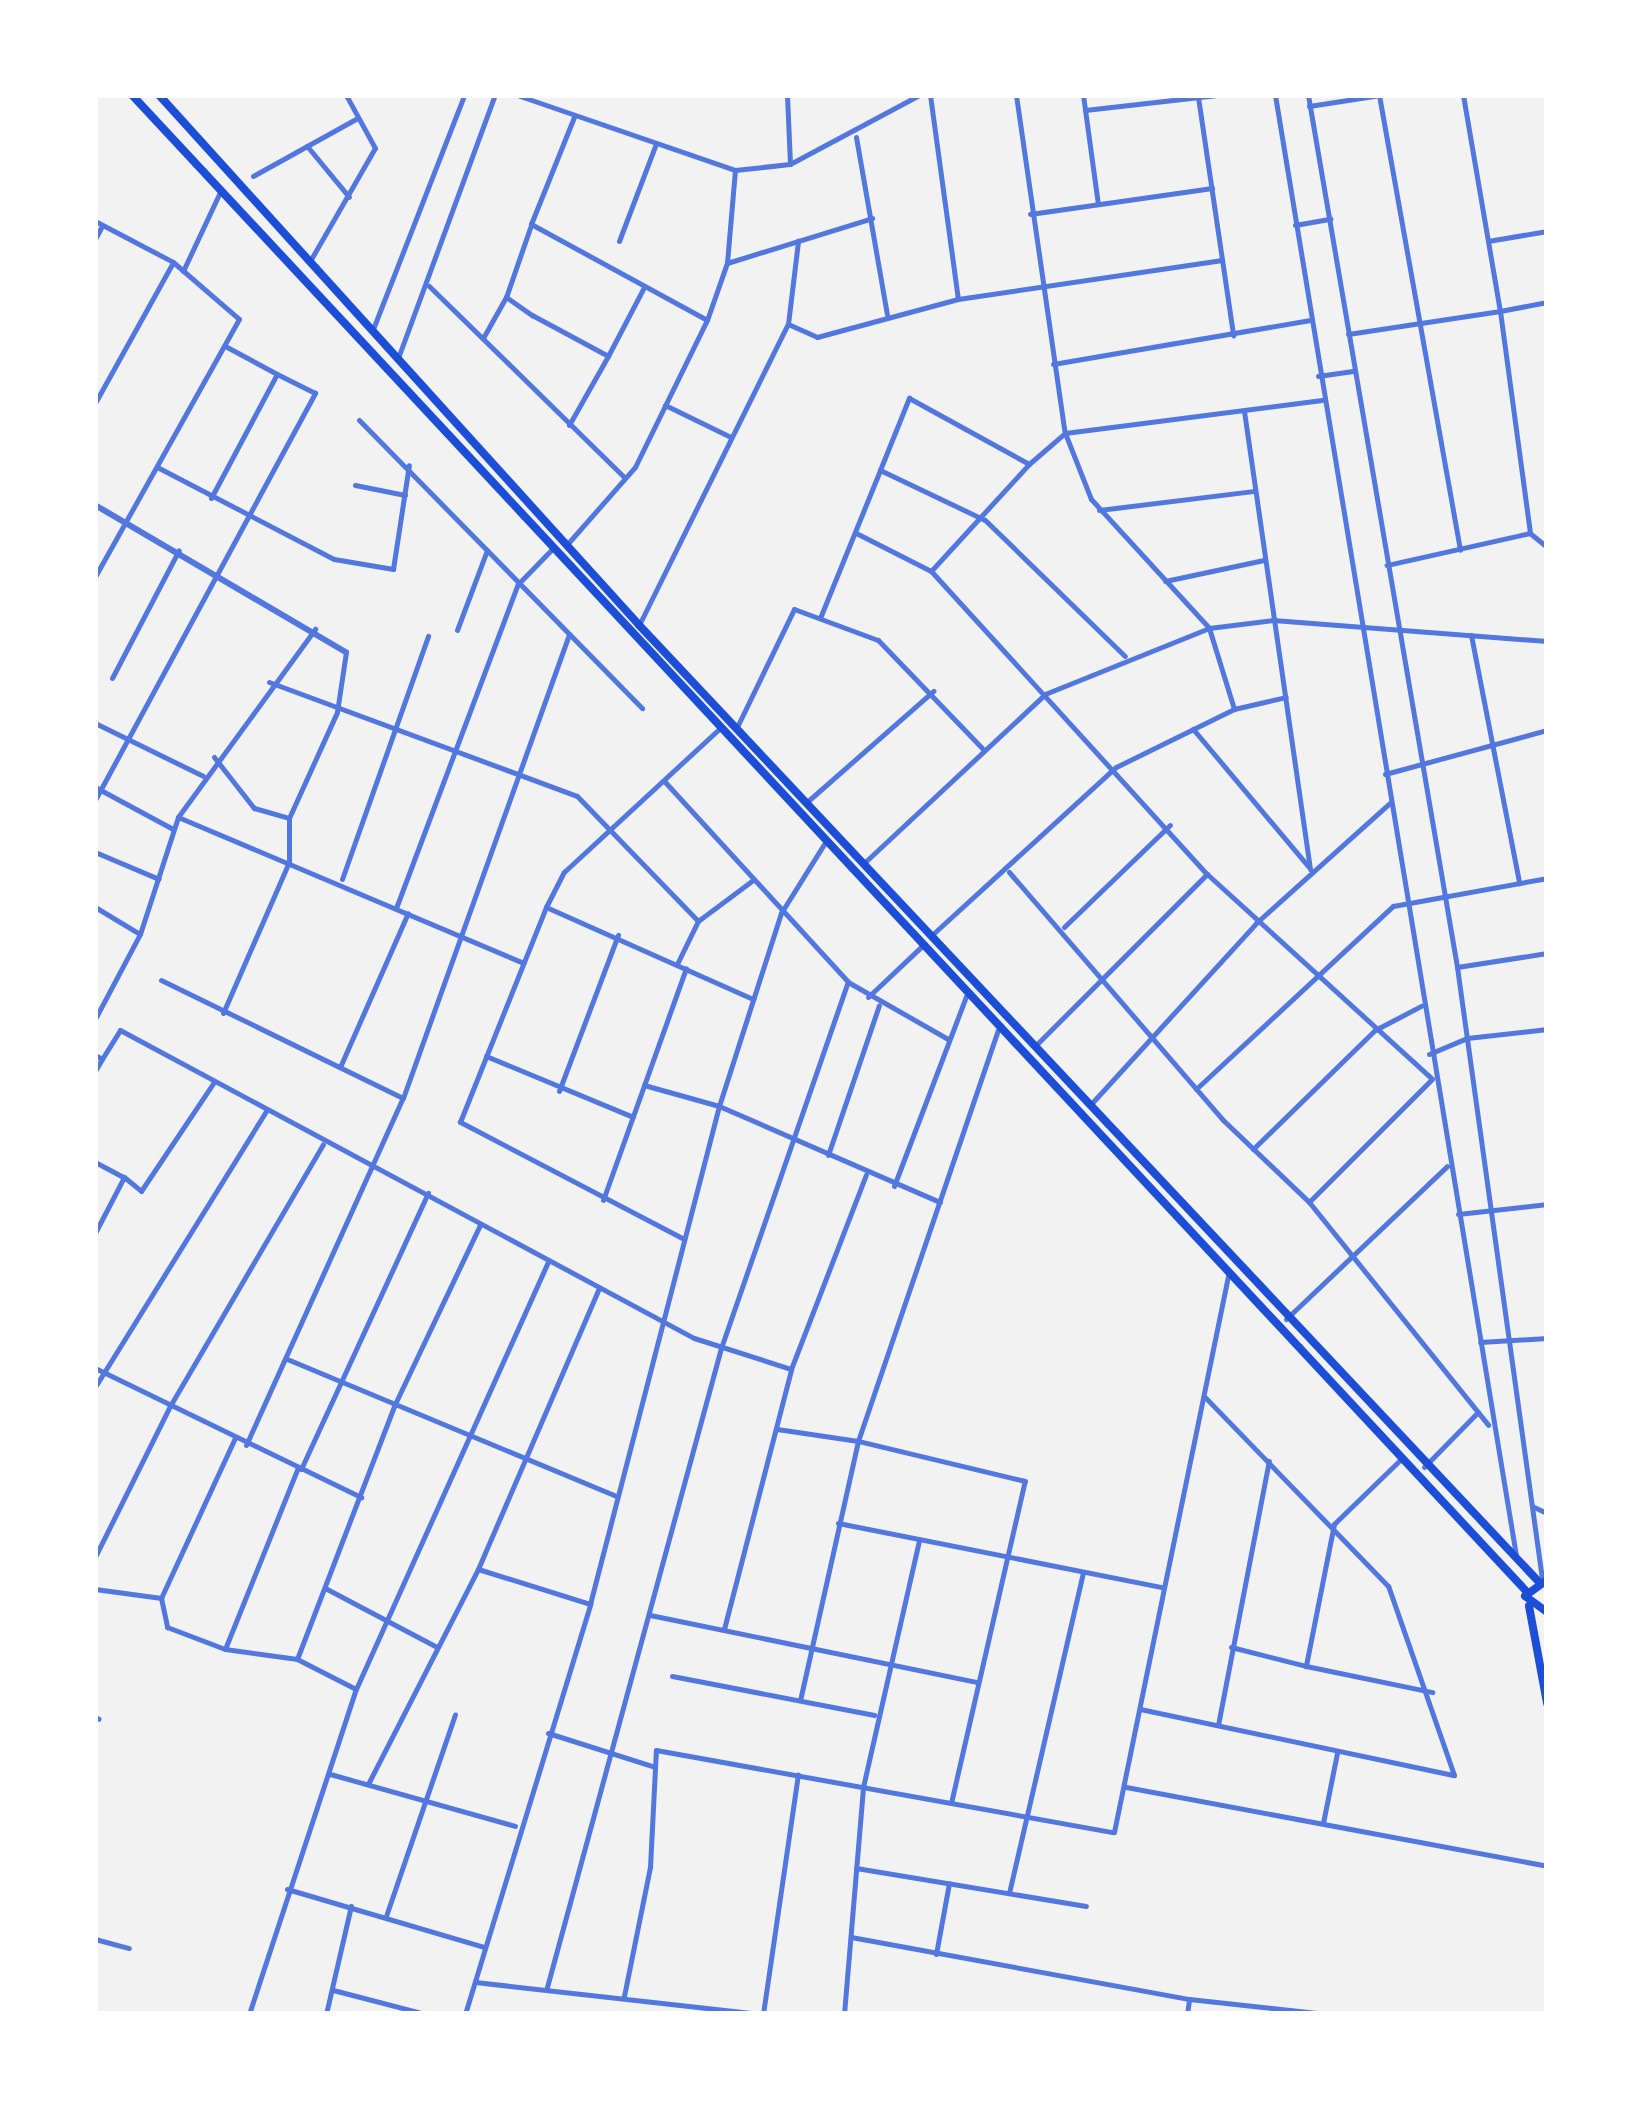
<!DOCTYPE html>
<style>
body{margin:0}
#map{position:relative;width:1642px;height:2109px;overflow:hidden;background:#f2f2f2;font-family:Merriweather,serif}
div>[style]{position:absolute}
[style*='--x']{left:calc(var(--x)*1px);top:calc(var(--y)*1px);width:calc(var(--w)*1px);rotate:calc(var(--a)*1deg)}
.minor>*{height:5px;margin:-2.5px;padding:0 2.5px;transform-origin:2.5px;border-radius:2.5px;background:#5277de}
.tertiary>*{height:6px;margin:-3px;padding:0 3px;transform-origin:3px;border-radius:3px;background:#5277de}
.primary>*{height:8px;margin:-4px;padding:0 4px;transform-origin:4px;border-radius:4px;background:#1d4ed8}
span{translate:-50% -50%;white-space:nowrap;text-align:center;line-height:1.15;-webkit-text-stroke:8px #fff;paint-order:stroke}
.frame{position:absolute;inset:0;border:98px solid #fff;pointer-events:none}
</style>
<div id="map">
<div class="minor">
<div style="--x:517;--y:95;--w:231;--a:19"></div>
<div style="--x:735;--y:170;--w:55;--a:-6.2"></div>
<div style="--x:790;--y:164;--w:146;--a:-28.1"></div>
<div style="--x:787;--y:95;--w:69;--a:87.5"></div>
<div style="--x:930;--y:95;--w:206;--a:82.2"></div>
<div style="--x:1016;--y:95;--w:342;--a:81.8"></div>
<div style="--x:1065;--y:433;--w:71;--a:68.5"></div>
<div style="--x:1091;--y:499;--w:175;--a:47.5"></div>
<div style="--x:1209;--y:628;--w:85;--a:72.8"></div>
<div style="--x:1083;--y:95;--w:110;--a:82.2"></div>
<div style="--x:1275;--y:95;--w:1481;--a:80.63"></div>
<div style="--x:1308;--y:95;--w:885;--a:80.3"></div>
<div style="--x:1457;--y:967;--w:618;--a:82.09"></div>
<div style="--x:1379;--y:95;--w:462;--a:79.9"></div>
<div style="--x:1463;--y:95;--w:219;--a:80.3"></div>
<div style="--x:1500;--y:311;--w:48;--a:-10.8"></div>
<div style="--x:1198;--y:97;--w:241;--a:81.6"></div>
<div style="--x:1309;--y:106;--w:72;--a:-8.8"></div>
<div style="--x:1085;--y:110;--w:133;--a:-6.5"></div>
<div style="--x:574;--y:117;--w:115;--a:111.9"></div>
<div style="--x:531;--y:224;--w:200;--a:28.6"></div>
<div style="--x:856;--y:137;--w:180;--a:80.1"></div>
<div style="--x:307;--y:146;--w:66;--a:50.5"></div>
<div style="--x:253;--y:176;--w:118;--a:-29"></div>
<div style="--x:1030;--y:214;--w:184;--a:-8.1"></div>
<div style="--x:95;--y:221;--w:88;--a:27.7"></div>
<div style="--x:173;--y:262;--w:87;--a:40.8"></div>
<div style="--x:239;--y:319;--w:295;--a:119.2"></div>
<div style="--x:531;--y:225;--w:76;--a:109.1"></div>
<div style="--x:506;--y:297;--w:32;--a:35"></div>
<div style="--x:532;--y:315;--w:86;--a:28.3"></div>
<div style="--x:608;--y:356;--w:78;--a:-62.4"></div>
<div style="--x:1295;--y:225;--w:36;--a:-10"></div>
<div style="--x:95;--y:239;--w:15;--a:-62"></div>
<div style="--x:619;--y:241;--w:102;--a:-69.2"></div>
<div style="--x:1488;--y:241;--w:60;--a:-9.6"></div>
<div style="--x:310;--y:261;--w:130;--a:-60.1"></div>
<div style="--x:375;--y:148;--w:60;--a:-118.7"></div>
<div style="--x:727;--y:263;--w:152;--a:-17.2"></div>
<div style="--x:183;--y:271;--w:87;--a:-64.9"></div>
<div style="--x:429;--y:286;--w:274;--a:44.4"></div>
<div style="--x:788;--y:324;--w:32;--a:24"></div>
<div style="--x:817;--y:337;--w:146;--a:-15.1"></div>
<div style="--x:958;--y:299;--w:267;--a:-8.4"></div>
<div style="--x:373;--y:329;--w:251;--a:-68.7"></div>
<div style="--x:1348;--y:334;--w:154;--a:-8.6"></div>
<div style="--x:1500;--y:311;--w:224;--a:82.3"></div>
<div style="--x:1530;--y:533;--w:147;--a:167.4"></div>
<div style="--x:483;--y:338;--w:47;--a:-60.7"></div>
<div style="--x:398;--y:358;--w:280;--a:-69.8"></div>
<div style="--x:1053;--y:364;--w:261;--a:-9.7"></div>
<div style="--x:1318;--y:376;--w:37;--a:-8"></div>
<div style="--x:95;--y:403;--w:161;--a:-61"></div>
<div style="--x:665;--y:405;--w:73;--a:25.9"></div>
<div style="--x:1244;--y:411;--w:463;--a:81.8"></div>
<div style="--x:359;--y:420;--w:404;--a:45.5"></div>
<div style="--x:569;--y:425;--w:79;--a:-60.5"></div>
<div style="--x:159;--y:468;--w:197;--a:27.5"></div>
<div style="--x:334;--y:559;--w:60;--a:9.6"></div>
<div style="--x:393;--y:569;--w:105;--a:-81.3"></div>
<div style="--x:880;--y:470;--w:78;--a:-68.1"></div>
<div style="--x:909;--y:398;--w:137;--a:28.8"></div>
<div style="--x:1029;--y:464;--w:48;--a:-40.7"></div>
<div style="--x:1065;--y:433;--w:259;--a:-7.3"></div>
<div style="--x:355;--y:485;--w:51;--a:11.3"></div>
<div style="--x:211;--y:498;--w:140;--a:-62"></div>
<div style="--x:277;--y:374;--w:59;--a:-151.7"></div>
<div style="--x:1099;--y:510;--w:155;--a:-7"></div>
<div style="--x:856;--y:533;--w:84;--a:26.9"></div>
<div style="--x:931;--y:571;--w:410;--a:47.7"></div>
<div style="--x:1207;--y:874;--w:304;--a:42.3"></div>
<div style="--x:1432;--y:1079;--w:174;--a:135"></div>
<div style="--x:1531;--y:534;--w:21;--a:39"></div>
<div style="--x:570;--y:541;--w:98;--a:-48.7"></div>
<div style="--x:635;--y:467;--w:164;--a:-63.9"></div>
<div style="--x:707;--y:320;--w:60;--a:-70.7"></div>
<div style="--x:727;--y:263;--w:93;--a:-85.1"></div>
<div style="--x:931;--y:571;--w:145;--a:-47.5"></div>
<div style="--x:1165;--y:581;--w:101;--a:-12"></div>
<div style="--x:820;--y:618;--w:160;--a:-67.9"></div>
<div style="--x:880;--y:470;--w:116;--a:25.5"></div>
<div style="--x:985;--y:520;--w:195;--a:44.2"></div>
<div style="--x:639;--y:625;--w:336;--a:-63.7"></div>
<div style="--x:788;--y:324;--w:84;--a:-83.1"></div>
<div style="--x:457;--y:630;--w:85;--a:-69.4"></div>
<div style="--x:1471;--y:635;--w:253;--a:79"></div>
<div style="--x:112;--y:678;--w:144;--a:-62.4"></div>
<div style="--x:269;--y:682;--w:328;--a:20.3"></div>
<div style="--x:577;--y:796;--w:174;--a:45.9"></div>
<div style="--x:95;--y:723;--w:120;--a:26.1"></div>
<div style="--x:737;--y:727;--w:131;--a:-64.2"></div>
<div style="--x:794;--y:609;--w:90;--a:20.3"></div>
<div style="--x:878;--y:640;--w:150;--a:46.1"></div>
<div style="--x:1193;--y:729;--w:179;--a:50"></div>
<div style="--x:214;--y:757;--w:65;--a:51.9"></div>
<div style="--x:254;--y:808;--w:36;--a:16"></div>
<div style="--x:1385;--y:774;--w:168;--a:-15.2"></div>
<div style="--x:665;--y:782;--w:271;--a:47.5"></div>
<div style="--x:848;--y:982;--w:115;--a:29.7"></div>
<div style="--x:95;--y:787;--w:89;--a:28.3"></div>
<div style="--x:95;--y:800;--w:463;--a:-61.6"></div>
<div style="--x:315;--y:393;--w:42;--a:-153.4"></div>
<div style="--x:808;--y:801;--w:167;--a:-41.3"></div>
<div style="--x:178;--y:817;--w:375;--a:22.9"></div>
<div style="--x:95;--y:852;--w:69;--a:22.9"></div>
<div style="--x:864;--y:863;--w:248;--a:-43"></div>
<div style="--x:1045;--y:694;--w:177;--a:-21.9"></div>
<div style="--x:1209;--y:628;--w:64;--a:-7.1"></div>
<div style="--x:1273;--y:620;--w:275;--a:4.4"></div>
<div style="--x:1009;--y:872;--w:328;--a:49.2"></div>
<div style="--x:1223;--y:1120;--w:119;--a:43.6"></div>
<div style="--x:1309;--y:1202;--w:286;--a:51.2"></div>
<div style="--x:342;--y:879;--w:258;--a:-70.5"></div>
<div style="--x:95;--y:907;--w:52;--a:31"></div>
<div style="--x:546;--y:907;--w:39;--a:-63"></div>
<div style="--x:564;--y:872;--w:212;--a:-42.7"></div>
<div style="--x:396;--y:908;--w:346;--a:-69.4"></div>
<div style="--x:518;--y:584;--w:50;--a:-45.8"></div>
<div style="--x:1064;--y:927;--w:147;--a:-43.9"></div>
<div style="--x:934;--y:933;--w:246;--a:-42.4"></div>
<div style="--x:1116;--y:767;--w:131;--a:-26.2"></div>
<div style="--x:1234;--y:709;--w:53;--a:-13"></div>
<div style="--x:677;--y:964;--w:48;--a:-64"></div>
<div style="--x:698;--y:921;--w:69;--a:-36.7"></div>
<div style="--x:1457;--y:967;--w:91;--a:-8.8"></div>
<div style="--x:161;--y:980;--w:269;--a:26"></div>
<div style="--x:868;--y:997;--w:73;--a:-43.3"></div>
<div style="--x:223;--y:1013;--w:165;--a:-66.4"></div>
<div style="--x:289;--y:862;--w:44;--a:-90"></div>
<div style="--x:289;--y:818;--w:116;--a:-65.6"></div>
<div style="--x:337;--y:712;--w:61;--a:-81.5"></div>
<div style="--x:95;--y:1019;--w:96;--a:-62.1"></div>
<div style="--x:140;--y:934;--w:123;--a:-72"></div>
<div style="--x:178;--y:817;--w:233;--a:-53.9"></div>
<div style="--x:1036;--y:1045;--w:242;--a:-45"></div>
<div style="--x:1429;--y:1054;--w:41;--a:-22.8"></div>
<div style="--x:1467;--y:1038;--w:81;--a:-6.4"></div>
<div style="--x:95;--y:1055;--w:8;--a:30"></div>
<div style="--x:102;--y:1059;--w:34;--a:-58"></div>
<div style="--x:120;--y:1030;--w:651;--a:28.22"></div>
<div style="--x:694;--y:1338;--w:102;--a:17.7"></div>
<div style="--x:486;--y:1056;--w:159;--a:22.5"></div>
<div style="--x:340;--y:1067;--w:168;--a:-66.2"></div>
<div style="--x:95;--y:1071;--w:14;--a:-60"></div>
<div style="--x:644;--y:1085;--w:78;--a:15.6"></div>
<div style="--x:719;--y:1106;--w:241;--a:23.5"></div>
<div style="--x:1196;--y:1089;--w:269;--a:-42.9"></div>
<div style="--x:1393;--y:906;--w:157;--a:-10.3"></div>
<div style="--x:559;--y:1091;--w:167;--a:-69.3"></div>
<div style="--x:1091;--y:1104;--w:245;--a:-47.6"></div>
<div style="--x:1256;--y:923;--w:181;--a:-41.9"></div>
<div style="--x:1253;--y:1149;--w:170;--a:-44.3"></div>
<div style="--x:1375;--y:1030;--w:52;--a:-27.6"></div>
<div style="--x:828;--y:1155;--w:158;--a:-71.2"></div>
<div style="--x:95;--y:1162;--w:32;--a:28"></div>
<div style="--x:894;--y:1186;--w:203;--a:-69.2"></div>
<div style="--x:603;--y:1200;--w:246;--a:-70.3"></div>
<div style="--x:1458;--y:1214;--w:90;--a:-6.4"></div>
<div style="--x:95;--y:1233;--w:63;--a:-62.6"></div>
<div style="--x:124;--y:1177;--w:22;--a:39"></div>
<div style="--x:141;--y:1191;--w:131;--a:-56.2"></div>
<div style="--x:684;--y:1239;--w:253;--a:-152.4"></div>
<div style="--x:460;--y:1122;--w:232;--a:-68.2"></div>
<div style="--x:546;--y:907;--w:227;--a:24"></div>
<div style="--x:1286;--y:1319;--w:222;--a:-43.5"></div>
<div style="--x:1480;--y:1342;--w:67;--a:-3.4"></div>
<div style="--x:287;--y:1359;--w:356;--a:22.6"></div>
<div style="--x:95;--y:1368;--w:296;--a:25.9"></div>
<div style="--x:95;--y:1387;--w:325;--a:-58.2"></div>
<div style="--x:777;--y:1429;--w:82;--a:8.4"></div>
<div style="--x:858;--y:1441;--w:265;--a:102.6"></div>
<div style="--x:246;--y:1445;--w:381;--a:-65.7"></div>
<div style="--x:403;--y:1098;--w:493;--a:-70.3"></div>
<div style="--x:1401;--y:1459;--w:93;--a:135.9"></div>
<div style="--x:1334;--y:1524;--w:145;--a:101.2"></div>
<div style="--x:1306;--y:1666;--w:129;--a:11.7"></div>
<div style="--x:1424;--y:1467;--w:77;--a:-45.5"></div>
<div style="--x:301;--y:1469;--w:304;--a:-65.3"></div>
<div style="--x:1534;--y:1507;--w:14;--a:25"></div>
<div style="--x:838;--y:1523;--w:330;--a:11.2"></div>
<div style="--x:95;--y:1557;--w:169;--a:-63.6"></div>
<div style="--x:170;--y:1406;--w:303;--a:-59.7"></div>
<div style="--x:478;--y:1569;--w:117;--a:17.4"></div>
<div style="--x:325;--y:1588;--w:127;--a:27.8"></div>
<div style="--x:95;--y:1589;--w:67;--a:7.8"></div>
<div style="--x:161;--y:1598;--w:30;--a:78"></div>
<div style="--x:167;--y:1627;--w:62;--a:20.8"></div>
<div style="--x:225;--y:1649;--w:73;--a:7.9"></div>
<div style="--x:297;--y:1659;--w:66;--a:27"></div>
<div style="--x:161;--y:1598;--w:176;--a:-65.2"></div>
<div style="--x:650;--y:1615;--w:334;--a:11.6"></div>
<div style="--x:724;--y:1629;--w:268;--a:-75.5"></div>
<div style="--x:791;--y:1369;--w:208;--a:-68.9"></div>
<div style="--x:1231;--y:1647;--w:77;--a:14.2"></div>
<div style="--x:225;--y:1649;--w:196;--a:-68.1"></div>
<div style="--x:297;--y:1659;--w:271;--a:-69"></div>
<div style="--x:394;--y:1406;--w:200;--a:-64.6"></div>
<div style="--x:672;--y:1676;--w:206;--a:10.9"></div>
<div style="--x:1140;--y:1709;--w:321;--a:11.9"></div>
<div style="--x:1454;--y:1775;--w:200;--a:-109.2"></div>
<div style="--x:1388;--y:1586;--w:263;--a:-134.1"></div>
<div style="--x:95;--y:1717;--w:4;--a:27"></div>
<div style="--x:1218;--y:1725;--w:269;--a:-79.1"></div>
<div style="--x:548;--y:1733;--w:112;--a:17.6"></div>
<div style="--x:330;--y:1774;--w:192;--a:15.7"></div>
<div style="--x:368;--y:1784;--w:242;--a:-62.9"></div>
<div style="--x:478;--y:1569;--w:306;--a:-66.7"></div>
<div style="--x:1126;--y:1787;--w:428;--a:10.6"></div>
<div style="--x:951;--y:1803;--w:330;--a:-77.1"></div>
<div style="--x:1025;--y:1481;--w:172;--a:-166.5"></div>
<div style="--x:858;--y:1441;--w:434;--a:-71.2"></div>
<div style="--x:1323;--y:1823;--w:71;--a:-78.7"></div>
<div style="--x:856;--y:1868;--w:233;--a:9.4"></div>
<div style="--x:287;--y:1889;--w:205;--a:16.4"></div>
<div style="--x:1009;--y:1893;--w:328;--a:-77"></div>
<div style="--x:386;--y:1916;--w:213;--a:-71.1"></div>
<div style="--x:851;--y:1937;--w:344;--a:10.4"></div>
<div style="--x:95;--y:1939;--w:35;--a:15"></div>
<div style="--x:936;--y:1954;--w:72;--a:-79.6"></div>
<div style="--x:475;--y:1982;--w:287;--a:6.4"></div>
<div style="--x:547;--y:1987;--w:662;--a:-74.77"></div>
<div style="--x:721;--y:1348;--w:387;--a:-70.9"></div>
<div style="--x:333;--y:1990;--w:95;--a:14.6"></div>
<div style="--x:624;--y:1996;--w:132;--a:-78.6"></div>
<div style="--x:650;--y:1867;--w:117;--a:-87.1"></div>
<div style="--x:656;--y:1750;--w:465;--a:10.2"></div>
<div style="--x:1114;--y:1832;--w:568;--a:-78.41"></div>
<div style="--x:249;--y:2014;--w:342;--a:-71.8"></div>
<div style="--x:356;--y:1689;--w:468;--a:-65.8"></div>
<div style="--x:326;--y:2014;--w:111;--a:-77"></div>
<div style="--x:465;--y:2014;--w:429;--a:-73"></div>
<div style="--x:590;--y:1604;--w:514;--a:-75.48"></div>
<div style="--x:719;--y:1106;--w:203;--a:-72.2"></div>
<div style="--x:781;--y:913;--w:85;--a:-58"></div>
<div style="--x:763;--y:2014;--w:242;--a:-81.7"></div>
<div style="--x:844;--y:2014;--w:228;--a:-85.2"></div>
<div style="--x:863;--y:1787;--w:252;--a:-77.2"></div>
<div style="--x:1187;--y:2014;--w:15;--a:-82"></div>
<div style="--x:1189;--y:1999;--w:140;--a:6.2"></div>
</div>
<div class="tertiary">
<div style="--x:95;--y:505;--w:291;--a:30.4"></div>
</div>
<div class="primary">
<div style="--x:132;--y:95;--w:2045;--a:47.02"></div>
<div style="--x:159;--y:95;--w:715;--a:47.83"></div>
<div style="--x:639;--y:625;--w:1311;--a:46.76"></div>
<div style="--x:1547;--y:1580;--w:27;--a:144"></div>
<div style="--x:1525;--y:1596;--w:27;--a:36"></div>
<div style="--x:1529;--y:1606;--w:99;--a:79.5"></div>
</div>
<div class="frame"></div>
</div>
